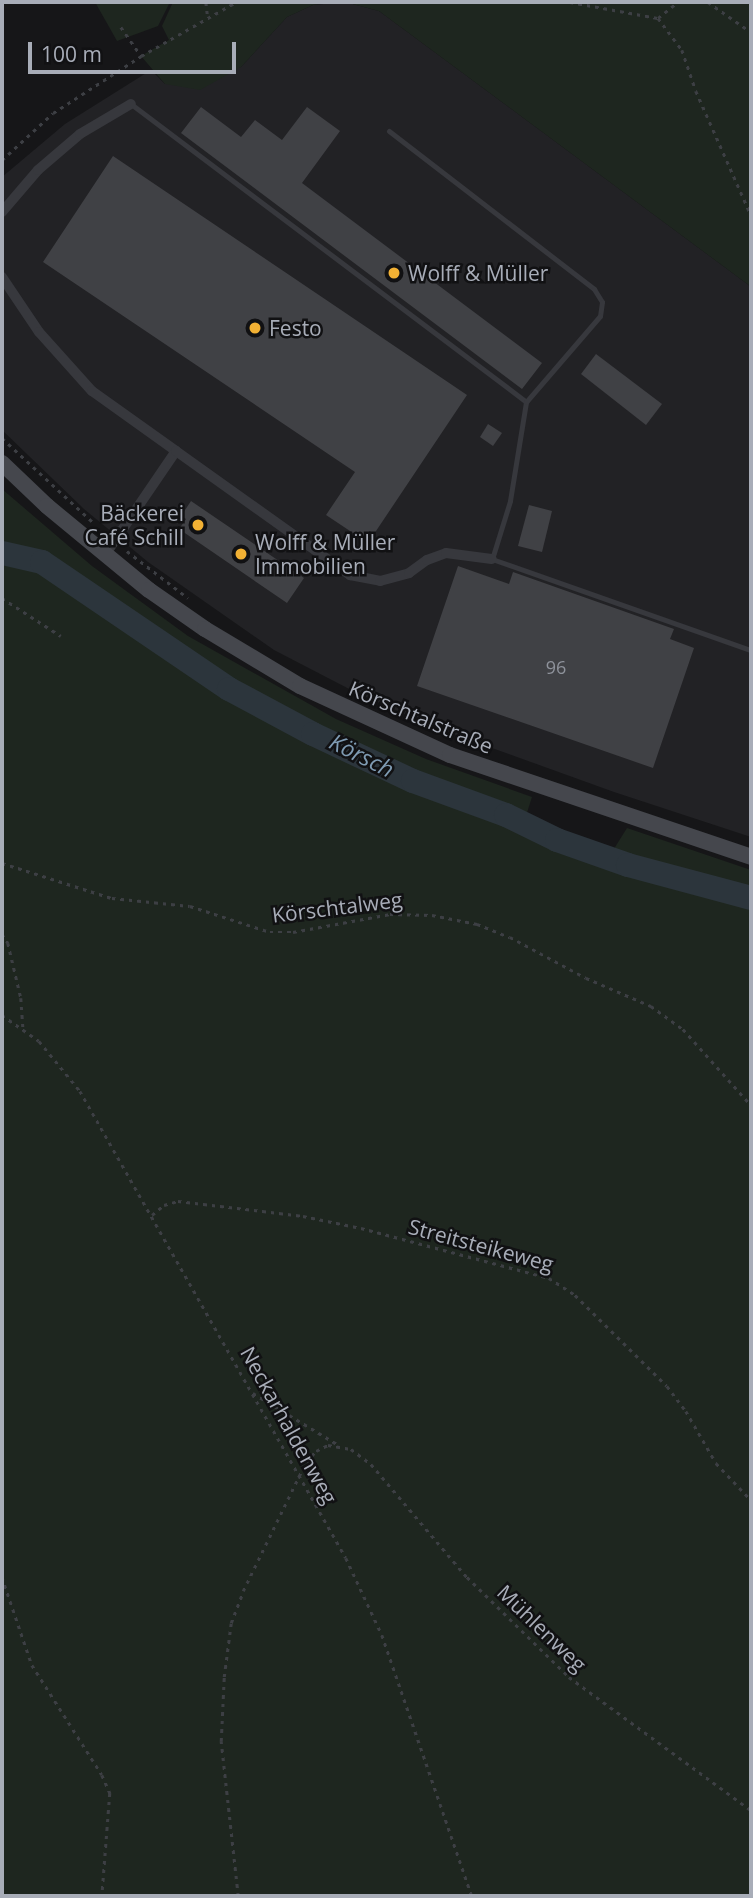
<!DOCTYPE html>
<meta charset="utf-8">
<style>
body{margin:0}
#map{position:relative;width:753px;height:1898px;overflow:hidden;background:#161618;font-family:"Open Sans",sans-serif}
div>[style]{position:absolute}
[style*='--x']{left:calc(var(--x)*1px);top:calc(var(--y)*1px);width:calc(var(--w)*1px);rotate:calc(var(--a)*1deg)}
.built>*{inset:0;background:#222225}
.green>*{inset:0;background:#1e261f}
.river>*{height:24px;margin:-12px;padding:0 12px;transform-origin:12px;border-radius:12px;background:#2c353c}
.building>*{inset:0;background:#404145}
.path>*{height:2.5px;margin-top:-1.25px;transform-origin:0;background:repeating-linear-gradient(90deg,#3d3f44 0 3.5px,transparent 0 8.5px)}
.lane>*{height:5px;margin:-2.5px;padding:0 2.5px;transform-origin:2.5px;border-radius:2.5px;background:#37383d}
.street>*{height:10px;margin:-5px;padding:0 5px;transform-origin:5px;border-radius:5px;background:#37383d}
.secondary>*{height:16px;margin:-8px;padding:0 8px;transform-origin:8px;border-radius:8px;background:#45474d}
.dots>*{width:19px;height:19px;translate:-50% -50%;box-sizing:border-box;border:4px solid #111113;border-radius:50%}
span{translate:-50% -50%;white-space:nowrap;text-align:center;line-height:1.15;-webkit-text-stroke:5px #111113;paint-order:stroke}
.number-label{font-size:18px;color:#8e929b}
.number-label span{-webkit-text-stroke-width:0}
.poi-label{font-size:21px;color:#a8adb8}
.left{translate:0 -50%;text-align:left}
.right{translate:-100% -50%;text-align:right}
.street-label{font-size:21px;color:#a8adb8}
.water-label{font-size:23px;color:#7f9bb3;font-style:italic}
.frame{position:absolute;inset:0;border:4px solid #a8adb8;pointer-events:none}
.scale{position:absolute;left:28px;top:42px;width:208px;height:32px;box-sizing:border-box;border:4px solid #a8adb8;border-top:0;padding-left:9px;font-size:21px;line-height:24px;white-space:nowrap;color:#a8adb8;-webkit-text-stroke:5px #111113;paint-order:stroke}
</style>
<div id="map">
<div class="built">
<div style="clip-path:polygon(345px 2px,379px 11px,750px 286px,751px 837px,614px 792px,434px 727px,355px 692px,274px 650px,148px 562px,84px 509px,2px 430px,2px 177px,65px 124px,151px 70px,165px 84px,241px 67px,287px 17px,313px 5px)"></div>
</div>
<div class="green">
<div style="clip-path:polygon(95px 2px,170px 2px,158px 26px,117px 41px)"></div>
<div style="clip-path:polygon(173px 2px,334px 2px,313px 5px,287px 17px,241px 67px,200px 90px,165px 84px,141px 56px,169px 40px,162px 26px)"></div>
<div style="clip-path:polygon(345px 2px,751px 2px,751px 299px,750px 286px,379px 11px)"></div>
<div style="clip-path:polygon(2px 489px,92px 566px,188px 636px,336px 719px,426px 759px,532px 797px,525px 819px,612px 852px,627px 828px,751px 870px,751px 1896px,2px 1896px)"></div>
</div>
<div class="river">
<div style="--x:2;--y:553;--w:41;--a:12.7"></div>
<div style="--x:42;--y:562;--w:226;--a:34.2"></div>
<div style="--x:229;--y:689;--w:95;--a:28.2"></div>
<div style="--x:313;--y:734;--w:110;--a:25.2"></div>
<div style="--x:413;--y:781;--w:99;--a:20.1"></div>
<div style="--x:506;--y:815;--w:57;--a:26.1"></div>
<div style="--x:557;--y:840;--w:75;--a:19.4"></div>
<div style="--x:628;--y:865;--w:127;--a:15"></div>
</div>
<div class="building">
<div style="clip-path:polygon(201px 107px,241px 137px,255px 120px,282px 140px,307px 107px,340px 131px,302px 183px,542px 363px,522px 389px,181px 133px)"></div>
<div style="clip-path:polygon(113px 156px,467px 395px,368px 543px,326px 515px,355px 472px,43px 262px)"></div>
<div style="clip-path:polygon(596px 354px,662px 404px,646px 425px,581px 374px)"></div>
<div style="clip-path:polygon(488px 424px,502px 433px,493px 446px,480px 437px)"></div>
<div style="clip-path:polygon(191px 501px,304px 578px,287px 603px,179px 529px,186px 519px,181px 516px)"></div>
<div style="clip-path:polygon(529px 505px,552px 511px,542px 552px,518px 546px)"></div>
<div style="clip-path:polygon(458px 566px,509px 584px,513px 572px,674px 629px,670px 639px,694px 648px,653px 768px,417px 686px)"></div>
</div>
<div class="path">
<div style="--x:206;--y:2;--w:16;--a:83"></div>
<div style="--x:570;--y:2;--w:89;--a:10.3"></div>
<div style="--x:708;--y:2;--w:52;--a:34.9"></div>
<div style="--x:658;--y:18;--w:40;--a:53"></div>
<div style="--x:682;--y:50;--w:43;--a:71.1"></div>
<div style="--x:696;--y:91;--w:136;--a:66.1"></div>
<div style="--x:658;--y:18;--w:26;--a:-39"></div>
<div style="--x:121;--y:27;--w:35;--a:55"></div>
<div style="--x:2;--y:160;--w:69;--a:-42.7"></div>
<div style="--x:53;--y:113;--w:105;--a:-32.9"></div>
<div style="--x:141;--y:56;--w:109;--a:-29.6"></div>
<div style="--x:2;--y:438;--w:127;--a:42.8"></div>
<div style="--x:127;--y:551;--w:77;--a:37.6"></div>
<div style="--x:2;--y:598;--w:70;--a:32.8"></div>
<div style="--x:2;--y:863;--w:115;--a:17.7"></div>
<div style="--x:112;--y:898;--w:78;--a:5.9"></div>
<div style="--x:190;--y:906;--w:84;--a:18"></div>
<div style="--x:270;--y:932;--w:23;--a:0"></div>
<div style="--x:293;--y:932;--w:99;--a:-10.5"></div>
<div style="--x:390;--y:914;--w:42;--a:1.4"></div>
<div style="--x:432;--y:915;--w:46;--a:11.3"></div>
<div style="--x:477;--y:924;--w:35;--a:22"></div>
<div style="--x:510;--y:937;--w:86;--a:28.3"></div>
<div style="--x:586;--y:978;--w:71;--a:23.3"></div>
<div style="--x:651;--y:1006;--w:39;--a:36"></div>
<div style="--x:683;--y:1029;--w:102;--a:48.2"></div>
<div style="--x:2;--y:934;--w:11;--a:56"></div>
<div style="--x:8;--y:943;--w:57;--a:76.7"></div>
<div style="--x:21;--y:998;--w:29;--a:86"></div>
<div style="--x:2;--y:1015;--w:45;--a:35.1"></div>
<div style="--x:39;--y:1041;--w:65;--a:50.6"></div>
<div style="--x:80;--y:1091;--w:537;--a:60.33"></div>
<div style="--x:346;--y:1558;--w:85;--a:64.9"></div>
<div style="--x:382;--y:1635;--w:276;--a:71"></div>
<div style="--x:152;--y:1215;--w:16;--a:-40"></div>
<div style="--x:164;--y:1205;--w:15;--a:-16"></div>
<div style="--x:178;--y:1201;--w:126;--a:6.8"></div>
<div style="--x:303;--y:1216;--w:59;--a:11.7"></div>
<div style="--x:361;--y:1228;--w:195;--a:14.9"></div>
<div style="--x:549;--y:1278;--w:31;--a:33"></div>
<div style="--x:575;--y:1295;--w:129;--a:44.7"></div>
<div style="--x:667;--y:1386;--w:31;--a:53"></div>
<div style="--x:686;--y:1411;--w:60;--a:60"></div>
<div style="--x:716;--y:1463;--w:51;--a:46.6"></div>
<div style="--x:253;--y:1393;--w:98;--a:31.3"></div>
<div style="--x:2;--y:1577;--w:93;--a:71.2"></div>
<div style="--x:32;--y:1665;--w:130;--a:57.5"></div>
<div style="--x:102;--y:1775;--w:20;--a:66"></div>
<div style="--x:110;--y:1793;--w:103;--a:94.4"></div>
<div style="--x:238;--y:1896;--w:156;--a:-96.3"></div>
<div style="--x:221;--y:1741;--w:64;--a:-87.3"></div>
<div style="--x:224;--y:1677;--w:54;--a:-82.6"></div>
<div style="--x:231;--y:1623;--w:34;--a:-69"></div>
<div style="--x:243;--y:1591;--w:144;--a:-64"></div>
<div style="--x:306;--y:1462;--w:15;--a:-48"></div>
<div style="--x:316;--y:1451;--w:13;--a:-27"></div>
<div style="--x:328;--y:1445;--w:23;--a:10"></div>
<div style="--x:351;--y:1449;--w:25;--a:37"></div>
<div style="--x:371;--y:1464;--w:148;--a:49.7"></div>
<div style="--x:467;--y:1577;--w:143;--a:44.4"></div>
<div style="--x:569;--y:1677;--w:225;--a:36.2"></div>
</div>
<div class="lane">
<div style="--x:131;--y:104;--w:495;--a:37"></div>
<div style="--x:526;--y:402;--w:100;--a:99.2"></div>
<div style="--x:510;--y:501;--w:61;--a:107.2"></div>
<div style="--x:492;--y:559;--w:275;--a:19.4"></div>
<div style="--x:389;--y:131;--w:259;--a:37.6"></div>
<div style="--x:594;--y:289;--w:15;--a:58"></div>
<div style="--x:602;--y:302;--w:14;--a:98"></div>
<div style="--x:600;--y:316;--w:113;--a:130.7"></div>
</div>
<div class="street">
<div style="--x:2;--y:212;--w:55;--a:-49.4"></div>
<div style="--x:38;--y:170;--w:55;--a:-40.6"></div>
<div style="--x:80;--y:134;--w:59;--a:-30.5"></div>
<div style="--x:2;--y:277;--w:66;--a:56.1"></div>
<div style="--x:39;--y:332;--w:79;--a:48.1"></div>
<div style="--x:92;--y:391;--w:103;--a:35.5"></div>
<div style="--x:105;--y:555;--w:126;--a:-55.7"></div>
<div style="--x:176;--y:451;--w:214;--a:35.5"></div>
<div style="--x:350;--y:575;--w:31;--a:11"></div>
<div style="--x:380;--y:581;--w:30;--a:-15"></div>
<div style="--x:409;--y:573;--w:22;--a:-36"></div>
<div style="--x:427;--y:560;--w:20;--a:-20"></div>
<div style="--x:446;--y:553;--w:46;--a:7.4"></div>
</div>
<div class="secondary">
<div style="--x:2;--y:463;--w:62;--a:43.7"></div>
<div style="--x:47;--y:506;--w:132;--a:39.5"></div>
<div style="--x:149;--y:590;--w:68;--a:34.9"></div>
<div style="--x:205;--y:629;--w:111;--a:31"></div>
<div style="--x:300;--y:686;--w:165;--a:24.7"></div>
<div style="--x:450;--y:755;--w:318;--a:18.7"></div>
</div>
<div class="dots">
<div style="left:394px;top:273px;background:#f2b134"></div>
<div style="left:255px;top:328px;background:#f2b134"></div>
<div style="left:198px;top:525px;background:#f2b134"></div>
<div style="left:241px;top:554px;background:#f2b134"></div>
</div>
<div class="number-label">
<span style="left:556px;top:667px">96</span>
</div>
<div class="poi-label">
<span class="left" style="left:408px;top:273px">Wolff &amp; Müller</span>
<span class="left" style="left:269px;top:328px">Festo</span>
<span class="right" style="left:184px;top:525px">Bäckerei<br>Café Schill</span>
<span class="left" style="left:255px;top:554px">Wolff &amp; Müller<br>Immobilien</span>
</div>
<div class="street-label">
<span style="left:421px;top:717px;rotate:23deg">Körschtalstraße</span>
<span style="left:337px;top:907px;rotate:-7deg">Körschtalweg</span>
<span style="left:481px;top:1245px;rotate:15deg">Streitsteikeweg</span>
<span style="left:289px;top:1425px;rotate:61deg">Neckarhaldenweg</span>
<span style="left:542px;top:1628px;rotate:44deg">Mühlenweg</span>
</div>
<div class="water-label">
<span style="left:362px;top:755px;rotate:27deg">Körsch</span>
</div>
<div class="frame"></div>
<div class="scale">100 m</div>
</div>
